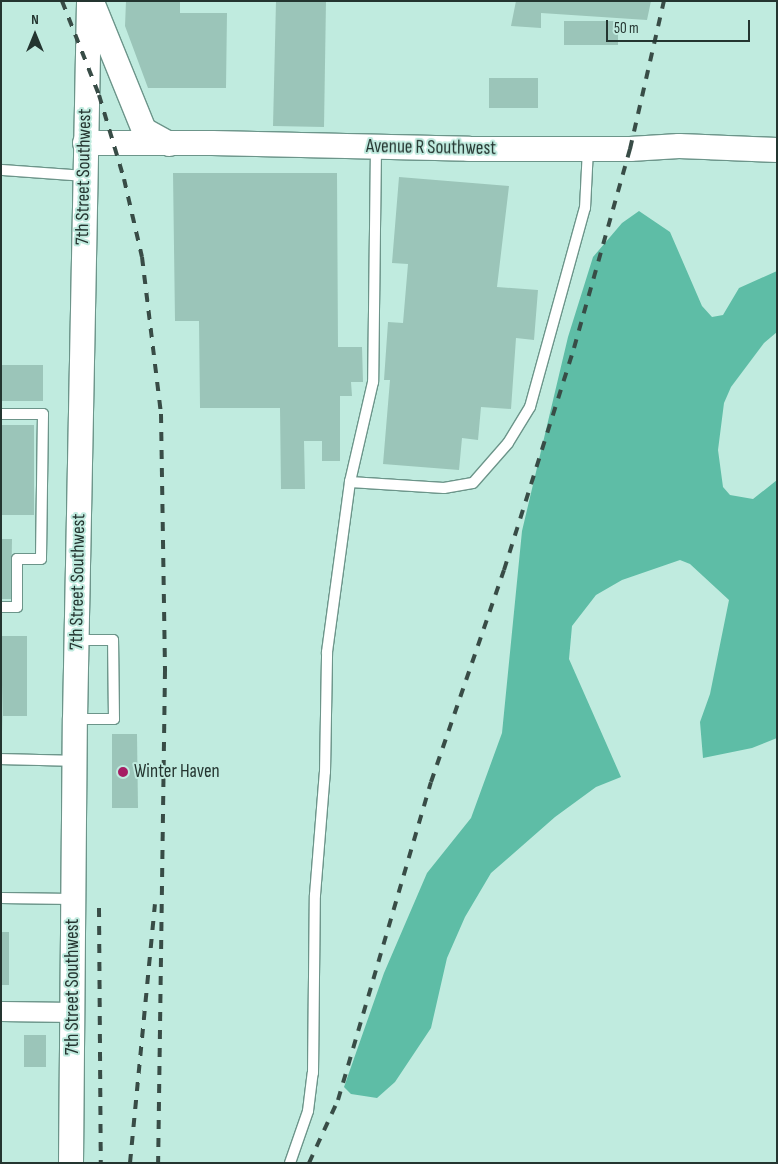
<!DOCTYPE html>
<style>
body{margin:0}
#map{position:relative;width:778px;height:1164px;overflow:hidden;background:#c0ebdf;font-family:"Sofia Sans Condensed",sans-serif}
div>[style]{position:absolute}
[style*='--x']{left:calc(var(--x)*1px);top:calc(var(--y)*1px);width:calc(var(--w)*1px);rotate:calc(var(--a)*1deg)}
.forest>*{inset:0;background:#5ebda6}
.building>*{inset:0;background:#9bc5b9}
.roads{filter:drop-shadow(1px 0 #6c958a) drop-shadow(-1px 0 #6c958a) drop-shadow(0 1px #6c958a) drop-shadow(0 -1px #6c958a)}
.service>*{height:10px;margin:-5px;padding:0 5px;transform-origin:5px;border-radius:5px;background:#fff}
.minor>*{height:19px;margin:-9.5px;padding:0 9.5px;transform-origin:9.5px;border-radius:9.5px;background:#fff}
.tertiary>*{height:24px;margin:-12px;padding:0 12px;transform-origin:12px;border-radius:12px;background:#fff}
.rail>*{height:4px;margin-top:-2px;transform-origin:0;background:repeating-linear-gradient(90deg,#384c46 0 9px,transparent 0 18px)}
.dots>*{width:14px;height:14px;translate:-50% -50%;box-sizing:border-box;border:2px solid #c0ebdf;border-radius:50%}
span{translate:-50% -50%;white-space:nowrap;text-align:center;line-height:1.15;-webkit-text-stroke:4px #c0ebdf;paint-order:stroke}
.street-label{font-size:19px;color:#243530}
.poi-label{font-size:19px;color:#243530}
.left{translate:0 -50%;text-align:left}
.frame{position:absolute;inset:0;border:2px solid #243530;pointer-events:none}
.north{position:absolute;left:10px;top:10px;width:50px;height:50px;-webkit-text-stroke:4px #c0ebdf;paint-order:stroke;rotate:0deg;font-size:14px;font-weight:700;line-height:20px;text-align:center;color:#243530}
.north::after{content:'';display:block;margin:auto;width:18px;height:22px;background:#243530;clip-path:polygon(50% 0,100% 100%,50% 72%,0 100%)}
.scale{position:absolute;left:606px;top:20px;width:144px;height:22px;box-sizing:border-box;border:2px solid #243530;border-top:0;padding-left:6px;font-size:15px;line-height:18px;white-space:nowrap;color:#243530;-webkit-text-stroke:4px #c0ebdf;paint-order:stroke}
</style>
<div id="map">
<div class="forest">
<div style="clip-path:polygon(639px 211px,670px 232px,702px 306px,712px 317px,723px 315px,739px 288px,777px 271px,777px 332px,764px 343px,731px 387px,724px 403px,718px 450px,723px 487px,730px 495px,753px 499px,777px 480px,777px 738px,752px 748px,703px 758px,700px 722px,710px 694px,729px 600px,690px 564px,680px 560px,622px 580px,596px 595px,572px 626px,569px 659px,621px 777px,596px 787px,555px 817px,491px 873px,465px 917px,447px 958px,431px 1028px,395px 1082px,377px 1098px,351px 1094px,344px 1087px,384px 973px,427px 873px,471px 818px,502px 733px,522px 531px,568px 337px,593px 257px,622px 223px)"></div>
</div>
<div class="building">
<div style="clip-path:polygon(126px 1px,180px 1px,180px 13px,227px 13px,226px 88px,148px 88px,125px 26px)"></div>
<div style="clip-path:polygon(276px 1px,326px 1px,324px 127px,273px 126px)"></div>
<div style="clip-path:polygon(516px 1px,651px 1px,647px 20px,541px 13px,541px 28px,511px 26px)"></div>
<div style="clip-path:polygon(564px 21px,618px 21px,618px 45px,564px 45px)"></div>
<div style="clip-path:polygon(489px 78px,538px 78px,538px 108px,489px 108px)"></div>
<div style="clip-path:polygon(173px 173px,337px 173px,338px 347px,362px 347px,363px 382px,351px 382px,352px 396px,340px 396px,340px 461px,322px 461px,322px 441px,304px 441px,305px 489px,281px 489px,280px 408px,200px 408px,199px 321px,175px 321px)"></div>
<div style="clip-path:polygon(399px 177px,509px 186px,497px 287px,538px 290px,534px 340px,516px 338px,511px 409px,481px 407px,478px 440px,462px 438px,459px 470px,383px 464px,390px 380px,384px 380px,388px 322px,403px 323px,408px 264px,392px 263px)"></div>
<div style="clip-path:polygon(1px 365px,43px 365px,43px 401px,1px 401px)"></div>
<div style="clip-path:polygon(1px 425px,34px 425px,34px 515px,1px 515px)"></div>
<div style="clip-path:polygon(1px 539px,12px 539px,11px 599px,1px 599px)"></div>
<div style="clip-path:polygon(1px 636px,27px 636px,27px 716px,3px 716px,3px 733px)"></div>
<div style="clip-path:polygon(112px 734px,137px 734px,138px 808px,112px 808px)"></div>
<div style="clip-path:polygon(1px 932px,9px 932px,9px 985px,1px 985px)"></div>
<div style="clip-path:polygon(24px 1035px,46px 1035px,46px 1067px,24px 1067px)"></div>
</div>
<div class="roads">
<div class="service">
<div style="--x:376;--y:147;--w:235;--a:90.7"></div>
<div style="--x:373;--y:382;--w:103;--a:103"></div>
<div style="--x:350;--y:482;--w:94;--a:3.7"></div>
<div style="--x:444;--y:488;--w:29;--a:-10"></div>
<div style="--x:473;--y:483;--w:53;--a:-48.8"></div>
<div style="--x:508;--y:443;--w:42;--a:-58.6"></div>
<div style="--x:530;--y:407;--w:206;--a:-74.6"></div>
<div style="--x:585;--y:208;--w:59;--a:-87.1"></div>
<div style="--x:1;--y:170;--w:83;--a:4.1"></div>
<div style="--x:1;--y:414;--w:42;--a:0"></div>
<div style="--x:43;--y:414;--w:145;--a:90.8"></div>
<div style="--x:41;--y:559;--w:24;--a:180"></div>
<div style="--x:17;--y:559;--w:48;--a:90"></div>
<div style="--x:17;--y:607;--w:16;--a:180"></div>
<div style="--x:75;--y:719;--w:39;--a:0"></div>
<div style="--x:114;--y:719;--w:79;--a:-90.7"></div>
<div style="--x:113;--y:640;--w:37;--a:180"></div>
<div style="--x:1;--y:759;--w:74;--a:1.5"></div>
<div style="--x:1;--y:898;--w:72;--a:0.8"></div>
<div style="--x:290;--y:1163;--w:55;--a:-70.9"></div>
<div style="--x:308;--y:1111;--w:38;--a:-83"></div>
<div style="--x:313;--y:1073;--w:178;--a:-89.4"></div>
<div style="--x:315;--y:895;--w:123;--a:-85.4"></div>
<div style="--x:325;--y:772;--w:120;--a:-89"></div>
<div style="--x:327;--y:652;--w:172;--a:-82.3"></div>
</div>
<div class="minor">
<div style="--x:1;--y:1011;--w:72;--a:0.8"></div>
</div>
<div class="tertiary">
<div style="--x:92;--y:2;--w:138;--a:67.9"></div>
<div style="--x:144;--y:130;--w:29;--a:29"></div>
<div style="--x:85;--y:143;--w:127;--a:0"></div>
<div style="--x:212;--y:143;--w:257;--a:1.3"></div>
<div style="--x:469;--y:149;--w:161;--a:0"></div>
<div style="--x:630;--y:149;--w:49;--a:-3.5"></div>
<div style="--x:679;--y:146;--w:98;--a:2.3"></div>
<div style="--x:71;--y:1163;--w:444;--a:-89.5"></div>
<div style="--x:75;--y:719;--w:718;--a:-88.88"></div>
</div>
</div>
<div class="rail">
<div style="--x:62;--y:1;--w:101;--a:68.5"></div>
<div style="--x:99;--y:95;--w:88;--a:73.4"></div>
<div style="--x:124;--y:179;--w:80;--a:77"></div>
<div style="--x:142;--y:257;--w:158;--a:83.1"></div>
<div style="--x:161;--y:414;--w:256;--a:89.1"></div>
<div style="--x:165;--y:670;--w:493;--a:90.8"></div>
<div style="--x:99;--y:908;--w:255;--a:89.6"></div>
<div style="--x:130;--y:1163;--w:260;--a:-84.5"></div>
<div style="--x:309;--y:1163;--w:69;--a:-65.3"></div>
<div style="--x:338;--y:1100;--w:331;--a:-73.7"></div>
<div style="--x:431;--y:782;--w:224;--a:-71"></div>
<div style="--x:504;--y:570;--w:233;--a:-72.5"></div>
<div style="--x:574;--y:348;--w:207;--a:-74.3"></div>
<div style="--x:630;--y:149;--w:152;--a:-77.1"></div>
</div>
<div class="dots">
<div style="left:123px;top:772px;background:#a61d64"></div>
</div>
<div class="street-label">
<span style="left:431px;top:148px;rotate:1deg">Avenue R Southwest</span>
<span style="left:84px;top:177px;rotate:-89deg">7th Street Southwest</span>
<span style="left:78px;top:582px;rotate:-89deg">7th Street Southwest</span>
<span style="left:73px;top:987px;rotate:-90deg">7th Street Southwest</span>
</div>
<div class="poi-label">
<span class="left" style="left:134px;top:772px">Winter Haven</span>
</div>
<div class="frame"></div>
<div class="north">N</div>
<div class="scale">50 m</div>
</div>
